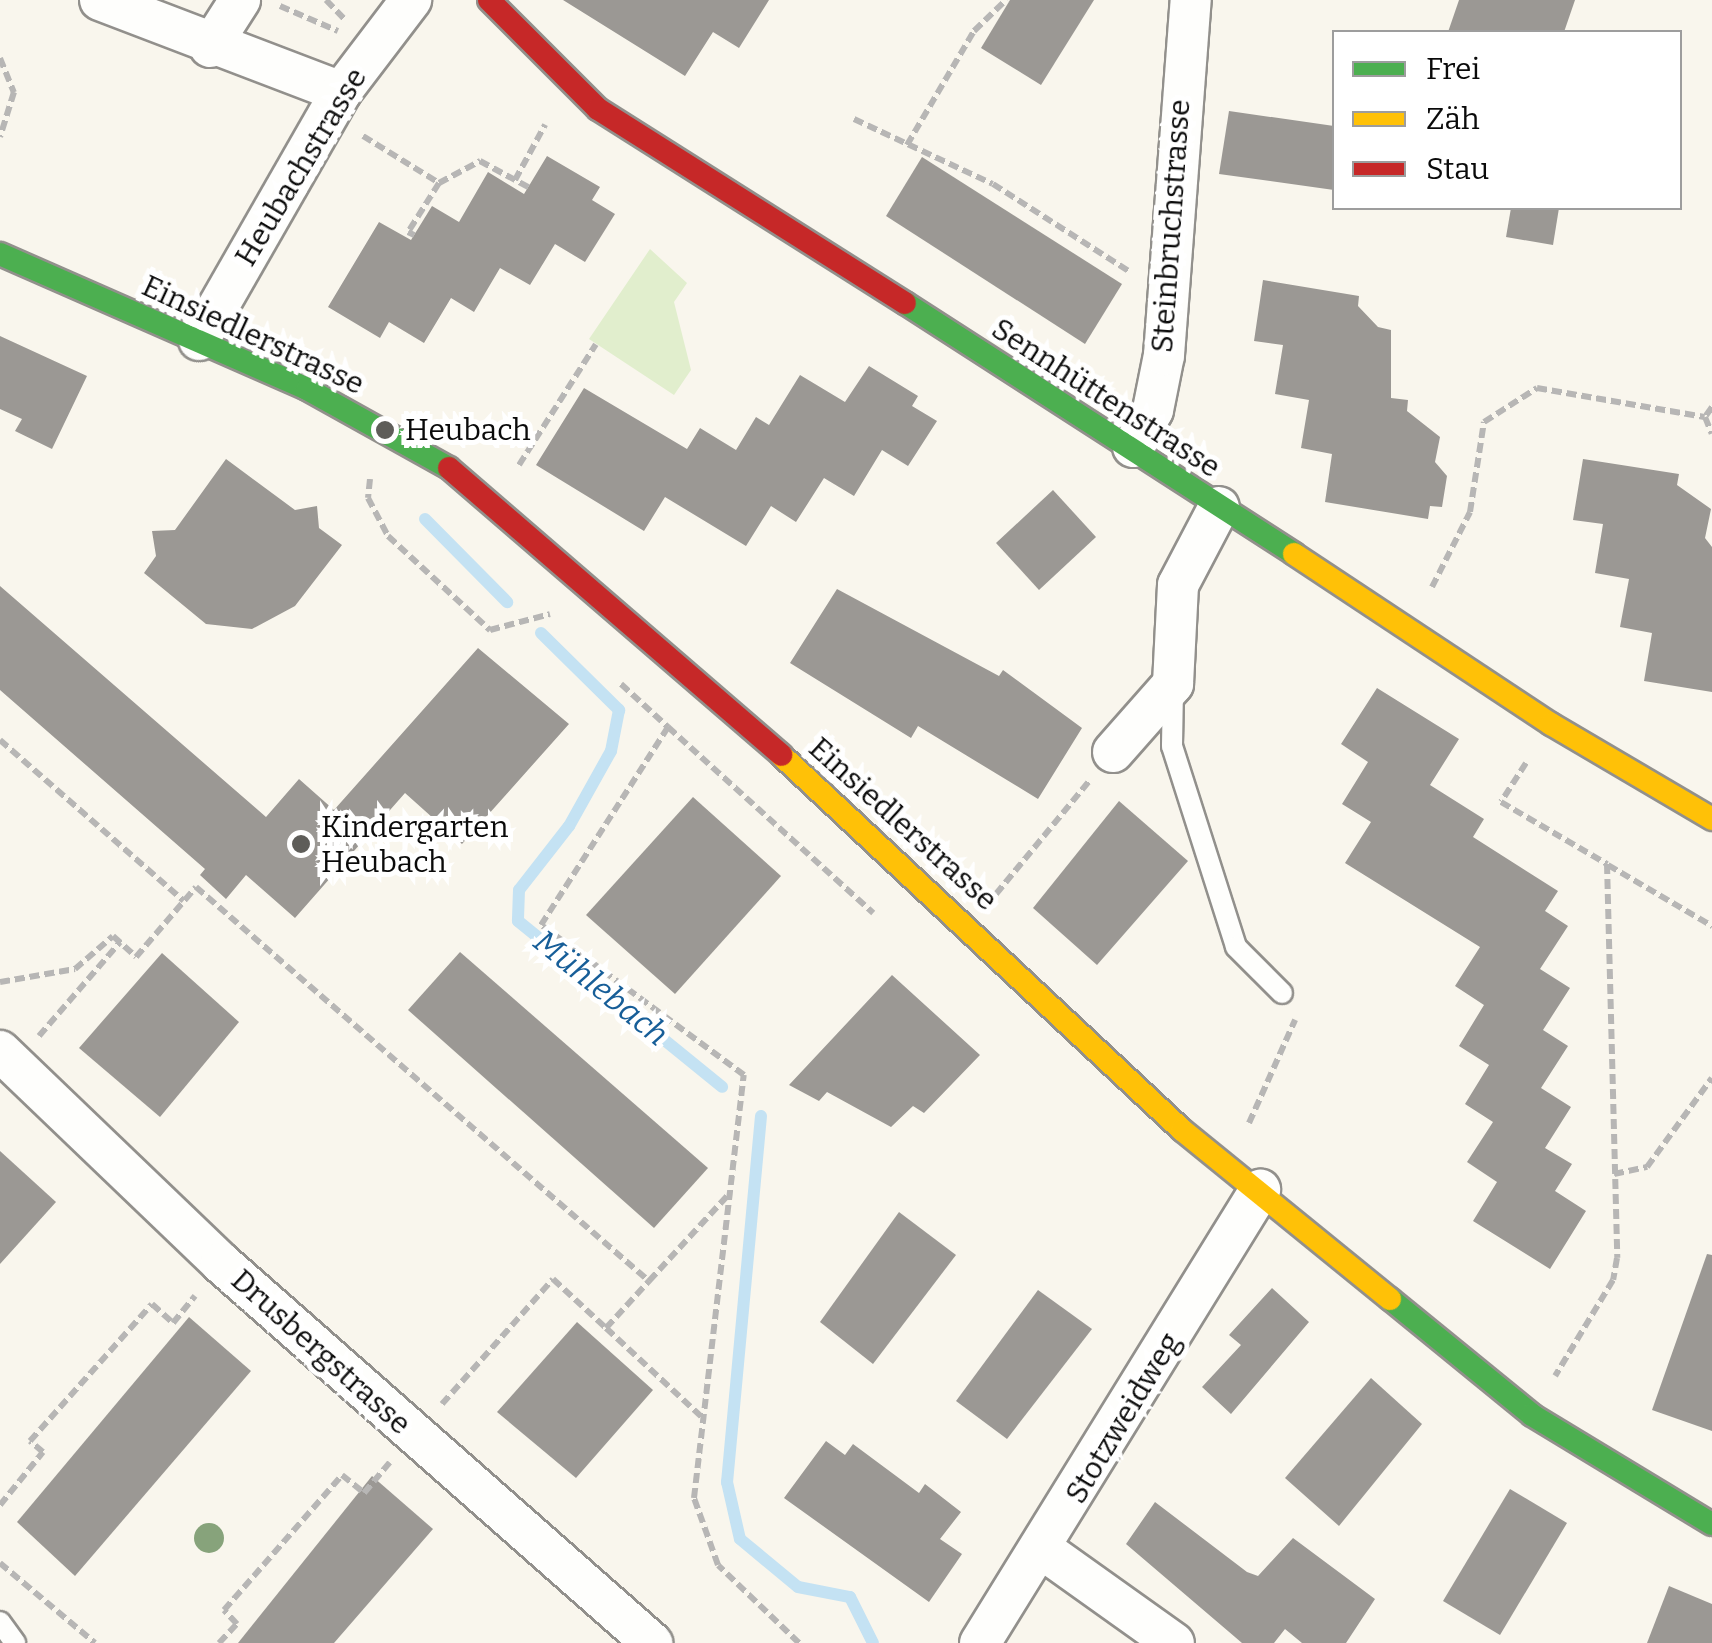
<!DOCTYPE html>
<meta charset="utf-8">
<style>
body{margin:0}
#map{position:relative;width:1712px;height:1643px;overflow:hidden;background:#f9f6ed;font-family:Bitter,serif}
div>[style]{position:absolute}
[style*='--x']{left:calc(var(--x)*1px);top:calc(var(--y)*1px);width:calc(var(--w)*1px);rotate:calc(var(--a)*1deg)}
.green>*{inset:0;background:#e1eecd}
.stream>*{height:12px;margin:-6px;padding:0 6px;transform-origin:6px;border-radius:6px;background:#c4e2f3}
.building>*{inset:0;background:#9b9894}
.path>*{height:6px;margin-top:-3px;transform-origin:0;background:repeating-linear-gradient(90deg,#b7b6b5 0 10px,transparent 0 15px)}
.roads{filter:drop-shadow(2px 0 #92908c) drop-shadow(-2px 0 #92908c) drop-shadow(0 2px #92908c) drop-shadow(0 -2px #92908c)}
.lane>*{height:20px;margin:-10px;padding:0 10px;transform-origin:10px;border-radius:10px;background:#fefefc}
.street>*{height:40px;margin:-20px;padding:0 20px;transform-origin:20px;border-radius:20px;background:#fefefc}
.fast>*{height:22px;margin:-11px;padding:0 11px;transform-origin:11px;border-radius:11px;background:#4caf50}
.slow>*{height:22px;margin:-11px;padding:0 11px;transform-origin:11px;border-radius:11px;background:#ffc107}
.jam>*{height:22px;margin:-11px;padding:0 11px;transform-origin:11px;border-radius:11px;background:#c62828}
.trees>*{width:30px;height:30px;margin:-15px;border-radius:50%;background:#87a37b}
.dots>*{width:28px;height:28px;translate:-50% -50%;box-sizing:border-box;border:5px solid #fff;border-radius:50%}
span{translate:-50% -50%;white-space:nowrap;text-align:center;line-height:1.15;-webkit-text-stroke:10px #fff;paint-order:stroke}
.street-label{font-size:30px;color:#0a0a0a}
.poi-label{font-size:30px;color:#0a0a0a}
.left{translate:0 -50%;text-align:left}
.water-label{font-size:32px;color:#175e98;font-style:italic}
.legend{position:absolute;left:1332px;top:30px;width:350px;height:180px;box-sizing:border-box;background:#fff;border:2px solid #9d9d9d;margin:0;padding:12px 18px;list-style:none;font-size:30px;color:#0a0a0a}
.legend li{display:flex;align-items:center;gap:20px;height:50px}
.legend b{width:50px;border:2px solid #9d9d9d}
</style>
<div id="map">
<div class="green">
<div style="clip-path:polygon(650px 249px,687px 283px,674px 302px,691px 370px,674px 395px,589px 339px)"></div>
</div>
<div class="stream">
<div style="--x:425;--y:519;--w:117;--a:45.3"></div>
<div style="--x:541;--y:633;--w:110;--a:44.6"></div>
<div style="--x:619;--y:710;--w:42;--a:101"></div>
<div style="--x:611;--y:751;--w:86;--a:119.2"></div>
<div style="--x:569;--y:826;--w:81;--a:128"></div>
<div style="--x:519;--y:890;--w:31;--a:92"></div>
<div style="--x:518;--y:921;--w:263;--a:39.1"></div>
<div style="--x:761;--y:1116;--w:368;--a:95.3"></div>
<div style="--x:727;--y:1482;--w:58;--a:77.2"></div>
<div style="--x:740;--y:1539;--w:75;--a:39.6"></div>
<div style="--x:798;--y:1587;--w:53;--a:10.9"></div>
<div style="--x:850;--y:1597;--w:51;--a:63.4"></div>
</div>
<div class="building">
<div style="clip-path:polygon(563px 0,769px 0,739px 48px,713px 32px,685px 76px)"></div>
<div style="clip-path:polygon(1010px 0,1094px 0,1041px 85px,981px 48px)"></div>
<div style="clip-path:polygon(1459px 0,1575px 0,1564px 32px,1448px 32px)"></div>
<div style="clip-path:polygon(1229px 111px,1334px 126px,1334px 190px,1219px 174px)"></div>
<div style="clip-path:polygon(547px 156px,600px 187px,592px 200px,615px 214px,585px 262px,555px 244px,530px 285px,500px 268px,474px 312px,451px 298px,424px 343px,389px 322px,380px 338px,328px 307px,379px 222px,411px 240px,432px 206px,459px 222px,488px 172px,524px 194px)"></div>
<div style="clip-path:polygon(922px 157px,1122px 284px,1085px 344px,886px 216px)"></div>
<div style="clip-path:polygon(1511px 208px,1559px 208px,1553px 245px,1506px 237px)"></div>
<div style="clip-path:polygon(1263px 280px,1359px 296px,1358px 306px,1378px 327px,1391px 330px,1391px 398px,1408px 400px,1407px 411px,1440px 437px,1435px 462px,1447px 476px,1442px 507px,1430px 506px,1428px 519px,1325px 502px,1332px 454px,1301px 448px,1309px 400px,1275px 394px,1283px 345px,1254px 341px)"></div>
<div style="clip-path:polygon(0 336px,87px 376px,52px 449px,15px 431px,22px 419px,0 409px)"></div>
<div style="clip-path:polygon(869px 366px,918px 396px,912px 406px,937px 421px,908px 466px,882px 450px,854px 496px,824px 478px,796px 522px,771px 506px,746px 546px,665px 497px,644px 531px,536px 465px,584px 388px,687px 449px,700px 428px,736px 450px,756px 417px,769px 425px,800px 375px,845px 402px)"></div>
<div style="clip-path:polygon(226px 459px,295px 510px,317px 506px,319px 528px,342px 545px,295px 606px,252px 629px,206px 624px,144px 573px,156px 556px,152px 531px,175px 530px)"></div>
<div style="clip-path:polygon(1583px 459px,1679px 474px,1677px 485px,1711px 509px,1705px 538px,1712px 547px,1712px 692px,1644px 681px,1652px 633px,1620px 627px,1629px 579px,1595px 573px,1603px 524px,1573px 520px)"></div>
<div style="clip-path:polygon(1053px 490px,1096px 537px,1039px 590px,996px 543px)"></div>
<div style="clip-path:polygon(0 586px,266px 817px,299px 779px,334px 810px,478px 648px,569px 724px,462px 844px,405px 793px,295px 918px,246px 875px,226px 899px,200px 875px,205px 869px,0 690px)"></div>
<div style="clip-path:polygon(837px 589px,999px 676px,1003px 670px,1082px 728px,1038px 799px,918px 726px,911px 738px,790px 663px)"></div>
<div style="clip-path:polygon(1377px 688px,1459px 739px,1430px 785px,1484px 819px,1473px 837px,1558px 891px,1545px 911px,1568px 926px,1540px 969px,1570px 988px,1543px 1030px,1568px 1046px,1541px 1088px,1571px 1107px,1545px 1148px,1572px 1164px,1555px 1191px,1586px 1211px,1550px 1269px,1473px 1221px,1497px 1182px,1467px 1162px,1493px 1122px,1465px 1104px,1489px 1065px,1459px 1046px,1484px 1005px,1455px 986px,1480px 947px,1345px 863px,1371px 822px,1342px 804px,1368px 762px,1341px 744px)"></div>
<div style="clip-path:polygon(693px 797px,781px 876px,675px 994px,586px 915px)"></div>
<div style="clip-path:polygon(1119px 801px,1188px 861px,1097px 965px,1033px 908px)"></div>
<div style="clip-path:polygon(460px 952px,708px 1168px,654px 1228px,408px 1010px)"></div>
<div style="clip-path:polygon(162px 953px,239px 1022px,160px 1117px,79px 1048px)"></div>
<div style="clip-path:polygon(892px 975px,980px 1055px,924px 1113px,913px 1106px,891px 1127px,827px 1092px,819px 1101px,789px 1085px)"></div>
<div style="clip-path:polygon(0 1151px,56px 1202px,0 1264px)"></div>
<div style="clip-path:polygon(899px 1212px,956px 1255px,873px 1364px,820px 1322px)"></div>
<div style="clip-path:polygon(1707px 1254px,1712px 1255px,1712px 1431px,1652px 1410px)"></div>
<div style="clip-path:polygon(1272px 1288px,1309px 1322px,1231px 1414px,1202px 1387px,1241px 1345px,1229px 1335px)"></div>
<div style="clip-path:polygon(1038px 1290px,1092px 1329px,1007px 1439px,956px 1401px)"></div>
<div style="clip-path:polygon(189px 1317px,251px 1371px,75px 1576px,17px 1522px)"></div>
<div style="clip-path:polygon(577px 1322px,653px 1390px,576px 1478px,497px 1412px)"></div>
<div style="clip-path:polygon(1371px 1378px,1422px 1424px,1339px 1526px,1285px 1478px)"></div>
<div style="clip-path:polygon(826px 1441px,845px 1455px,853px 1444px,919px 1493px,925px 1484px,961px 1512px,940px 1539px,962px 1554px,929px 1602px,784px 1498px)"></div>
<div style="clip-path:polygon(372px 1476px,433px 1529px,334px 1643px,238px 1643px)"></div>
<div style="clip-path:polygon(1510px 1489px,1567px 1523px,1500px 1635px,1443px 1601px)"></div>
<div style="clip-path:polygon(1155px 1502px,1247px 1572px,1258px 1576px,1293px 1538px,1375px 1599px,1346px 1643px,1302px 1643px,1285px 1629px,1274px 1643px,1242px 1643px,1126px 1544px)"></div>
<div style="clip-path:polygon(1669px 1586px,1712px 1604px,1712px 1643px,1647px 1643px)"></div>
</div>
<div class="path">
<div style="--x:326;--y:0;--w:29;--a:46"></div>
<div style="--x:280;--y:6;--w:63;--a:23.3"></div>
<div style="--x:0;--y:58;--w:37;--a:68"></div>
<div style="--x:14;--y:92;--w:47;--a:107.3"></div>
<div style="--x:854;--y:119;--w:153;--a:25.1"></div>
<div style="--x:993;--y:184;--w:163;--a:32.7"></div>
<div style="--x:363;--y:136;--w:89;--a:31.7"></div>
<div style="--x:439;--y:183;--w:58;--a:122.3"></div>
<div style="--x:408;--y:232;--w:7;--a:27"></div>
<div style="--x:907;--y:145;--w:132;--a:-59.6"></div>
<div style="--x:974;--y:31;--w:45;--a:-44.1"></div>
<div style="--x:515;--y:180;--w:63;--a:-61.4"></div>
<div style="--x:439;--y:183;--w:47;--a:-28.2"></div>
<div style="--x:480;--y:161;--w:55;--a:28.4"></div>
<div style="--x:1712;--y:407;--w:12;--a:125"></div>
<div style="--x:1705;--y:417;--w:18;--a:68"></div>
<div style="--x:519;--y:465;--w:143;--a:-57.5"></div>
<div style="--x:370;--y:479;--w:19;--a:96"></div>
<div style="--x:368;--y:498;--w:43;--a:62.2"></div>
<div style="--x:388;--y:536;--w:139;--a:42.7"></div>
<div style="--x:490;--y:630;--w:62;--a:-14.9"></div>
<div style="--x:1432;--y:587;--w:84;--a:-63.1"></div>
<div style="--x:1470;--y:512;--w:91;--a:-81.2"></div>
<div style="--x:1484;--y:422;--w:63;--a:-32.7"></div>
<div style="--x:1537;--y:388;--w:170;--a:9.8"></div>
<div style="--x:621;--y:684;--w:64;--a:42.5"></div>
<div style="--x:0;--y:740;--w:244;--a:41.2"></div>
<div style="--x:1526;--y:763;--w:46;--a:122.7"></div>
<div style="--x:1501;--y:802;--w:123;--a:30.3"></div>
<div style="--x:1607;--y:864;--w:394;--a:88.5"></div>
<div style="--x:1617;--y:1258;--w:22;--a:100"></div>
<div style="--x:1613;--y:1280;--w:112;--a:121.1"></div>
<div style="--x:1608;--y:865;--w:121;--a:30.4"></div>
<div style="--x:996;--y:894;--w:148;--a:-50.5"></div>
<div style="--x:0;--y:982;--w:76;--a:-9.8"></div>
<div style="--x:75;--y:969;--w:50;--a:-41"></div>
<div style="--x:113;--y:936;--w:31;--a:42"></div>
<div style="--x:136;--y:957;--w:92;--a:-49.4"></div>
<div style="--x:196;--y:887;--w:600;--a:41.02"></div>
<div style="--x:649;--y:1281;--w:118;--a:-47.4"></div>
<div style="--x:39;--y:1036;--w:124;--a:-49.2"></div>
<div style="--x:1249;--y:1123;--w:113;--a:-65.9"></div>
<div style="--x:1614;--y:1174;--w:34;--a:-12"></div>
<div style="--x:1647;--y:1167;--w:110;--a:-53.9"></div>
<div style="--x:606;--y:1328;--w:132;--a:42.9"></div>
<div style="--x:442;--y:1404;--w:167;--a:-48.4"></div>
<div style="--x:553;--y:1279;--w:72;--a:42.8"></div>
<div style="--x:606;--y:1328;--w:64;--a:-47.5"></div>
<div style="--x:0;--y:1505;--w:68;--a:-50.9"></div>
<div style="--x:43;--y:1452;--w:17;--a:-140"></div>
<div style="--x:30;--y:1441;--w:183;--a:-48.3"></div>
<div style="--x:152;--y:1304;--w:28;--a:42"></div>
<div style="--x:173;--y:1323;--w:35;--a:-51"></div>
<div style="--x:0;--y:1563;--w:124;--a:40.1"></div>
<div style="--x:219;--y:1643;--w:26;--a:-47"></div>
<div style="--x:237;--y:1624;--w:19;--a:-133"></div>
<div style="--x:224;--y:1610;--w:179;--a:-48.8"></div>
<div style="--x:342;--y:1475;--w:28;--a:39"></div>
<div style="--x:364;--y:1493;--w:40;--a:-50"></div>
<div style="--x:799;--y:1643;--w:112;--a:-136.1"></div>
<div style="--x:718;--y:1565;--w:71;--a:-109.7"></div>
<div style="--x:694;--y:1498;--w:426;--a:-83.3"></div>
<div style="--x:744;--y:1075;--w:252;--a:-143.5"></div>
<div style="--x:541;--y:925;--w:235;--a:-57.3"></div>
<div style="--x:668;--y:727;--w:277;--a:42.2"></div>
</div>
<div class="roads">
<div class="lane">
<div style="--x:1173;--y:688;--w:58;--a:91"></div>
<div style="--x:1172;--y:746;--w:211;--a:72.3"></div>
<div style="--x:1236;--y:947;--w:65;--a:45"></div>
<div style="--x:0;--y:1622;--w:26;--a:54"></div>
</div>
<div class="street">
<div style="--x:100;--y:0;--w:258;--a:20.9"></div>
<div style="--x:210;--y:47;--w:56;--a:-57.4"></div>
<div style="--x:199;--y:340;--w:286;--a:-60.2"></div>
<div style="--x:341;--y:92;--w:116;--a:-52.7"></div>
<div style="--x:1133;--y:447;--w:42;--a:-61.6"></div>
<div style="--x:1153;--y:410;--w:56;--a:-78.7"></div>
<div style="--x:1164;--y:355;--w:356;--a:-85.7"></div>
<div style="--x:1113;--y:752;--w:91;--a:-48.6"></div>
<div style="--x:1173;--y:684;--w:99;--a:-87.1"></div>
<div style="--x:1178;--y:585;--w:88;--a:-62.3"></div>
<div style="--x:0;--y:1051;--w:306;--a:43.8"></div>
<div style="--x:221;--y:1263;--w:575;--a:41.4"></div>
<div style="--x:1042;--y:1549;--w:162;--a:35.5"></div>
<div style="--x:980;--y:1643;--w:533;--a:-58.28"></div>
</div>
<div class="fast">
<div style="--x:0;--y:254;--w:335;--a:23.7"></div>
<div style="--x:307;--y:389;--w:162;--a:29.1"></div>
<div style="--x:905;--y:303;--w:463;--a:32.8"></div>
<div style="--x:1390;--y:1299;--w:183;--a:39.2"></div>
<div style="--x:1532;--y:1415;--w:210;--a:31.2"></div>
</div>
<div class="slow">
<div style="--x:1294;--y:554;--w:308;--a:33.5"></div>
<div style="--x:1551;--y:724;--w:187;--a:30.5"></div>
<div style="--x:781;--y:755;--w:549;--a:43.08"></div>
<div style="--x:1182;--y:1130;--w:268;--a:39.1"></div>
</div>
<div class="jam">
<div style="--x:489;--y:0;--w:154;--a:45"></div>
<div style="--x:598;--y:109;--w:363;--a:32.3"></div>
<div style="--x:449;--y:468;--w:439;--a:40.8"></div>
</div>
</div>
<div class="trees">
<div style="left:209px;top:1538px"></div>
</div>
<div class="dots">
<div style="left:385px;top:430px;background:#5e5d59"></div>
<div style="left:301px;top:844px;background:#5e5d59"></div>
</div>
<div class="street-label">
<span style="left:301px;top:167px;rotate:-59deg">Heubachstrasse</span>
<span style="left:1171px;top:226px;rotate:-86deg">Steinbruchstrasse</span>
<span style="left:253px;top:335px;rotate:25deg">Einsiedlerstrasse</span>
<span style="left:1106px;top:398px;rotate:33deg">Sennhüttenstrasse</span>
<span style="left:903px;top:824px;rotate:42deg">Einsiedlerstrasse</span>
<span style="left:321px;top:1352px;rotate:42deg">Drusbergstrasse</span>
<span style="left:1123px;top:1418px;rotate:-59deg">Stotzweidweg</span>
</div>
<div class="poi-label">
<span class="left" style="left:405px;top:430px">Heubach</span>
<span class="left" style="left:321px;top:844px">Kindergarten<br>Heubach</span>
</div>
<div class="water-label">
<span style="left:601px;top:988px;rotate:39deg">Mühlebach</span>
</div>
<ul class="legend">
<li><b style="height:12px;background:#4caf50"></b>Frei</li>
<li><b style="height:12px;background:#ffc107"></b>Zäh</li>
<li><b style="height:12px;background:#c62828"></b>Stau</li>
</ul>
</div>
